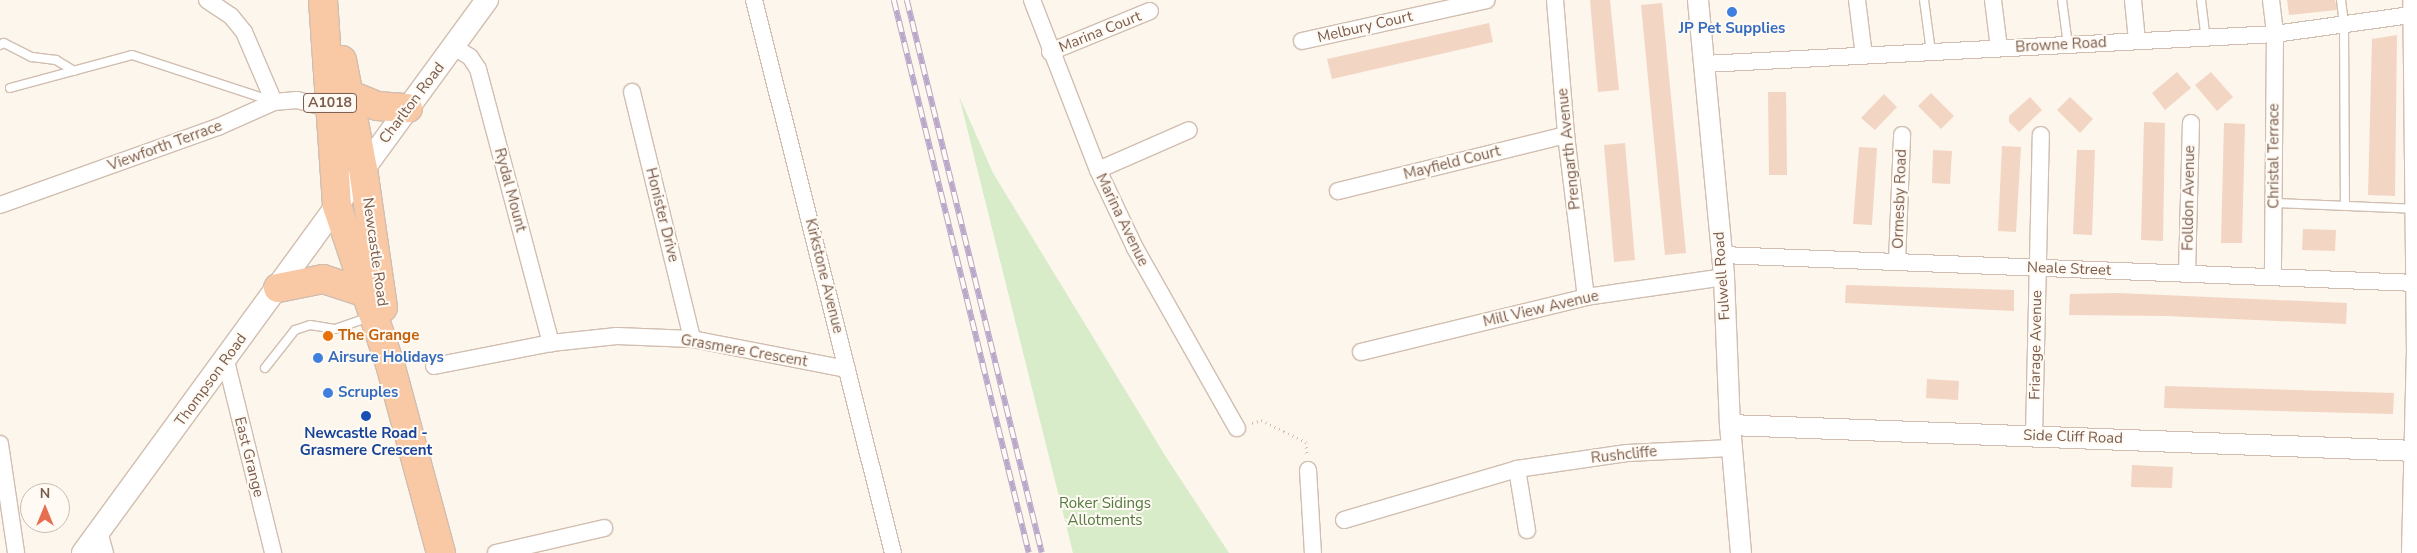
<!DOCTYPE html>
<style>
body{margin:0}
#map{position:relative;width:2417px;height:553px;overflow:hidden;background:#fdf6ec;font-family:"Nunito Sans",sans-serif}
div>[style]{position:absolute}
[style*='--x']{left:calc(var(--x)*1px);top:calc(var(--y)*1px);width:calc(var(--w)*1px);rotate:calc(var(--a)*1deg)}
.green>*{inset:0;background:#d8ecc9}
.building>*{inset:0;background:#f3d5c3}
.path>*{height:3px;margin-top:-1.5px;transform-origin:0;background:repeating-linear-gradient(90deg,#d9b8a5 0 1px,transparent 0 5px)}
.roads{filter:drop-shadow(1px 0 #d1beb0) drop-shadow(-1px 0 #d1beb0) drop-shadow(0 1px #d1beb0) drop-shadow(0 -1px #d1beb0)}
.service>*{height:8px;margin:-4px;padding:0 4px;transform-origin:4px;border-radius:4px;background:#fff}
.minor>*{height:16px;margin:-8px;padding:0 8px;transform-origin:8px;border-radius:8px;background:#fff}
.tertiary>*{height:20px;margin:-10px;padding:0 10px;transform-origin:10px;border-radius:10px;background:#fff}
.secondary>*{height:22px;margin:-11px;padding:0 11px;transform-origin:11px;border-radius:11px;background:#fff}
.trunk>*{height:28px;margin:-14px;padding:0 14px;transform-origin:14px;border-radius:14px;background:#f9c8a4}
.rail>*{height:5.5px;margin-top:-2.75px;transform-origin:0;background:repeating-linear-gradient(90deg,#fffaf3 0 11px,#b9a8c9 0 22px);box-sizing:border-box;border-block:1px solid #b9a8c9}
.dots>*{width:14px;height:14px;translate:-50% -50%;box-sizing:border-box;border:2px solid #fffaf3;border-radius:50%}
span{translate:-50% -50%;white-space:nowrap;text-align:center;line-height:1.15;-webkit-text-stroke:4px #fffaf3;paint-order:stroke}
.shield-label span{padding:1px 4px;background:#fffaf3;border:1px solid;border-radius:4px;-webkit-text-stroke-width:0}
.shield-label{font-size:14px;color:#7a5c4d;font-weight:700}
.street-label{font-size:15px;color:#7a5c4d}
.shop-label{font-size:15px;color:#366cbe;font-weight:700}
.left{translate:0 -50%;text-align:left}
.food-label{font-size:15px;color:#c56008;font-weight:700}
.transit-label{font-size:15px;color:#164399;font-weight:700}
.park-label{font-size:15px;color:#537a41}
.north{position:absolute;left:20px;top:483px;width:50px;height:50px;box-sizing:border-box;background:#fffaf3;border:1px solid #cabbb1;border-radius:50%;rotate:0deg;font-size:14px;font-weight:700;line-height:20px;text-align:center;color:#7a5c4d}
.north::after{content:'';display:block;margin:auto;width:18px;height:22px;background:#e76f51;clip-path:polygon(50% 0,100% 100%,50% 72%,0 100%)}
</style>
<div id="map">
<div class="green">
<div style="clip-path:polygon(959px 96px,993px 173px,1166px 457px,1229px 553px,1073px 553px)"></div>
</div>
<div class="building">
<div style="clip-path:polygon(1590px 0,1610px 0,1619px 90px,1598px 92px)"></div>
<div style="clip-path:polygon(2287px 0,2335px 0,2337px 10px,2289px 15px)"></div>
<div style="clip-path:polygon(1662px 3px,1686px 253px,1665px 255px,1641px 5px)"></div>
<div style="clip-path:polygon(1489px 23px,1493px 42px,1332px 79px,1327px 59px)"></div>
<div style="clip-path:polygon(2397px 35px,2395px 196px,2368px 195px,2372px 39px)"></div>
<div style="clip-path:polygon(2177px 72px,2191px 88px,2165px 110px,2152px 93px)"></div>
<div style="clip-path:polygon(2211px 72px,2233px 97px,2217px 111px,2195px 85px)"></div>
<div style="clip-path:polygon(1768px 92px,1786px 92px,1787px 175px,1769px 175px)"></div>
<div style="clip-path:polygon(1931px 93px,1954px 116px,1941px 129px,1918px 106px)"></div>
<div style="clip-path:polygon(1884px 94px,1897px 107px,1875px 130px,1861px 118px)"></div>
<div style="clip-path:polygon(2030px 97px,2042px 110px,2019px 132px,2009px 122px,2009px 116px)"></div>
<div style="clip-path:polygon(2070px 97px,2093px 119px,2080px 133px,2057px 110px)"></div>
<div style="clip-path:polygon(2144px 122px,2165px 123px,2163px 241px,2141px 240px)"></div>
<div style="clip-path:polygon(2224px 123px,2245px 124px,2242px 243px,2221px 243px)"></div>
<div style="clip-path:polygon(1625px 143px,1635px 260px,1614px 262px,1604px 145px)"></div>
<div style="clip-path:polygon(2002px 146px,2021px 147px,2016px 232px,1998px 231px)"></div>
<div style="clip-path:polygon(1859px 147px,1877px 148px,1872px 225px,1853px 224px)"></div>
<div style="clip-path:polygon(1933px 150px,1952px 151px,1950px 184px,1932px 183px)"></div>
<div style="clip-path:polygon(2077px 150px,2095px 150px,2092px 235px,2073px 234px)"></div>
<div style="clip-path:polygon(2303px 229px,2336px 230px,2335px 251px,2302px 250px)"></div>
<div style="clip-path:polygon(1846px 285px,2014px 290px,2014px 311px,1845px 303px)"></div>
<div style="clip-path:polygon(2118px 293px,2347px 303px,2346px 324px,2167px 316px,2069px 315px,2070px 294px)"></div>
<div style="clip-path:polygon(1927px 379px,1959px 381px,1958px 400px,1926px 398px)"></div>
<div style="clip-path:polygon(2165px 386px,2394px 393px,2393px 414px,2164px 408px)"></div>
<div style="clip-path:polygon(2132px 465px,2173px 467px,2172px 488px,2131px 487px)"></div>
</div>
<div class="path">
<div style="--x:1252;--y:423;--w:9;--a:-18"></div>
<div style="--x:1261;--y:420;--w:50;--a:26.1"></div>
<div style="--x:1306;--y:442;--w:14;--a:86"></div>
</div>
<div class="roads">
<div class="service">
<div style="--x:1924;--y:0;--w:52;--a:82.3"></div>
<div style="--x:2062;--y:0;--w:45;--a:82.4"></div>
<div style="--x:2201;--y:0;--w:38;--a:83"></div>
<div style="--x:2341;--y:0;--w:24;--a:83"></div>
<div style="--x:2344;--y:24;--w:182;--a:89.7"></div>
<div style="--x:0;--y:45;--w:4;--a:-27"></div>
<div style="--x:4;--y:43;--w:31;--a:27"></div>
<div style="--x:32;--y:57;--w:24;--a:7"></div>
<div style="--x:56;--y:60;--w:21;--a:31"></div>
<div style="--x:10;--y:88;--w:126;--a:-15.1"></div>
<div style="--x:132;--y:55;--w:147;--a:18.2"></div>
<div style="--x:2274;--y:203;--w:141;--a:2.4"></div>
<div style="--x:265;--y:368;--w:48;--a:-51.7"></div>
<div style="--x:295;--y:330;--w:16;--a:-18"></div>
<div style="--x:310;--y:325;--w:25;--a:9"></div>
<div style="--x:335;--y:329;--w:36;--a:-19"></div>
</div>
<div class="minor">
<div style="--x:207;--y:0;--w:29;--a:34"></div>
<div style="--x:231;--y:16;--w:21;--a:51"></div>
<div style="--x:244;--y:32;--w:76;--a:66.8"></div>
<div style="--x:754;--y:0;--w:570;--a:75.89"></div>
<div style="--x:1032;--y:0;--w:182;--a:68.8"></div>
<div style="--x:1098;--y:170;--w:86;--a:64.6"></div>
<div style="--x:1135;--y:248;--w:207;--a:60.5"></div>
<div style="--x:1555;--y:0;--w:135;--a:85.3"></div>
<div style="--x:1566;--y:135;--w:163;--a:83"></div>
<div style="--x:1857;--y:0;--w:56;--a:82.9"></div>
<div style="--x:1993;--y:0;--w:48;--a:82.9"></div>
<div style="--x:2133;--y:0;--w:41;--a:84.4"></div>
<div style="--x:2271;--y:0;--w:34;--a:83"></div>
<div style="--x:2275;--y:34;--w:243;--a:90.5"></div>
<div style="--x:1302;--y:41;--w:189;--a:-12.5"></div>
<div style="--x:454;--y:47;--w:19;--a:32"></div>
<div style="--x:470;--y:57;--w:14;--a:56"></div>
<div style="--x:478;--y:69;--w:284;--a:75.1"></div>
<div style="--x:1050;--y:52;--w:108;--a:-22.3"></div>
<div style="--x:1705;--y:64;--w:571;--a:-3.01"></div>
<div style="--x:2275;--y:34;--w:143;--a:-8"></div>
<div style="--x:632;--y:92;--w:254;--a:76.3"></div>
<div style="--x:1098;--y:170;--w:99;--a:-23.7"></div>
<div style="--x:1338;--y:191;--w:235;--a:-13.8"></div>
<div style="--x:0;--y:205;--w:232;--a:-19.7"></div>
<div style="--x:218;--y:127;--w:61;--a:-24.1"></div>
<div style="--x:274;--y:102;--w:23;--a:-5"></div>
<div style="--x:297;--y:100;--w:34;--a:15"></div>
<div style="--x:1722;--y:255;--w:696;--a:2.31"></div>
<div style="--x:1897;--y:262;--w:127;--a:-87.7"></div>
<div style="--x:2187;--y:274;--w:151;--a:-88.5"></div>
<div style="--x:1361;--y:352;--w:232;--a:-13.7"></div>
<div style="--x:1586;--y:297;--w:139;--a:-8.2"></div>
<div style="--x:226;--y:361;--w:198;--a:76.2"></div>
<div style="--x:434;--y:366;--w:119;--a:-11.1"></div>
<div style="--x:551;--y:343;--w:66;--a:-6.1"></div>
<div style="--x:617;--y:336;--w:75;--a:2.3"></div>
<div style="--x:692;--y:339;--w:158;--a:11"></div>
<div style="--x:2034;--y:436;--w:301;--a:-88.7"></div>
<div style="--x:0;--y:444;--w:110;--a:81.6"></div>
<div style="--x:1517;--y:469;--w:62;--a:80.7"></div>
<div style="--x:1308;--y:470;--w:83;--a:86.6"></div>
<div style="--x:1344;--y:520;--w:180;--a:-16.4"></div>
<div style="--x:1517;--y:469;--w:111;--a:-8.3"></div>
<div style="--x:1627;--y:453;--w:104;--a:-2.8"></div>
<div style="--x:99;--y:532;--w:22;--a:74"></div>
<div style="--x:496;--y:553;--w:111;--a:-13"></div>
<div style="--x:2410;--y:553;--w:199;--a:-88.6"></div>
<div style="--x:2415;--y:354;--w:354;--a:-90.6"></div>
</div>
<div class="tertiary">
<div style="--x:1698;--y:0;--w:278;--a:84.6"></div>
<div style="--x:1724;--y:277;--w:148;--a:87.7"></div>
<div style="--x:1730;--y:425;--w:128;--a:85.1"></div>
<div style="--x:1730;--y:425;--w:687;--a:2.17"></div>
</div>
<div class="secondary">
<div style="--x:83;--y:553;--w:685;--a:-53.85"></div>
</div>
<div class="trunk">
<div style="--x:323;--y:0;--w:206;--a:86.1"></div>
<div style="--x:337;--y:206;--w:167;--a:71.5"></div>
<div style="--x:390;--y:364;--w:196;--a:74.9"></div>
<div style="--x:342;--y:60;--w:111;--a:79.1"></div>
<div style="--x:363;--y:169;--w:140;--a:81.8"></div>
<div style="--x:348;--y:94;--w:31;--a:22"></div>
<div style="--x:377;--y:106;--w:31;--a:4"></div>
<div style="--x:278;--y:288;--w:46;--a:-11.3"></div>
<div style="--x:323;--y:279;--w:45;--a:18"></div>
</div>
</div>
<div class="rail">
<div style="--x:894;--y:0;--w:569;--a:76.28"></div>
<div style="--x:907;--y:0;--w:569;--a:76.28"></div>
</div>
<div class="dots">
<div style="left:1732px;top:12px;background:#3f7fe0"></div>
<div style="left:328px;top:336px;background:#e8710a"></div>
<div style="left:318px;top:358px;background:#3f7fe0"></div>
<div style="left:328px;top:393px;background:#3f7fe0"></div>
<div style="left:366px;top:416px;background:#1a4fb4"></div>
</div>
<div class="shield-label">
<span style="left:330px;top:103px">A1018</span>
</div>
<div class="street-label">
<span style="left:1365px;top:27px;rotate:-13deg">Melbury Court</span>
<span style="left:1100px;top:32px;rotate:-22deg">Marina Court</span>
<span style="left:2061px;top:45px;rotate:-3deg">Browne Road</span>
<span style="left:412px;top:103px;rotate:-53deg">Charlton Road</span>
<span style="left:165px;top:146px;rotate:-20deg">Viewforth Terrace</span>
<span style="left:1569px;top:149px;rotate:-96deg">Prengarth Avenue</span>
<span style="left:2274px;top:156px;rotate:-90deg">Christal Terrace</span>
<span style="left:1452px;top:163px;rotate:-14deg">Mayfield Court</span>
<span style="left:510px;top:190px;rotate:75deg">Rydal Mount</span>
<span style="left:2189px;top:198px;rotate:-89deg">Folldon Avenue</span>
<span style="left:1900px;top:199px;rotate:-88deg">Ormesby Road</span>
<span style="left:662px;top:215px;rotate:76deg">Honister Drive</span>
<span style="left:1122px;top:220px;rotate:64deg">Marina Avenue</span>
<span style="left:375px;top:252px;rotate:82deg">Newcastle Road</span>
<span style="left:2069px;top:269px;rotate:2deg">Neale Street</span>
<span style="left:824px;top:276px;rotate:76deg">Kirkstone Avenue</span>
<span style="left:1722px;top:276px;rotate:-94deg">Fulwell Road</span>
<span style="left:1541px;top:309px;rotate:-13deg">Mill View Avenue</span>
<span style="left:2036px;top:345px;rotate:-89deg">Friarage Avenue</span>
<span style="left:744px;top:351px;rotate:10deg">Grasmere Crescent</span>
<span style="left:211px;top:380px;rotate:-54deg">Thompson Road</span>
<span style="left:2073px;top:437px;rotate:2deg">Side Cliff Road</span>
<span style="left:1624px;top:455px;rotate:-6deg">Rushcliffe</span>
<span style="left:249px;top:457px;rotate:76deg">East Grange</span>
</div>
<div class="shop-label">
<span style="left:1732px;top:29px">JP Pet Supplies</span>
<span class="left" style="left:328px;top:358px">Airsure Holidays</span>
<span class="left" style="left:338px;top:393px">Scruples</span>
</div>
<div class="food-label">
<span class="left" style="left:338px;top:336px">The Grange</span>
</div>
<div class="transit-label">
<span style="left:366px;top:442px">Newcastle Road -<br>Grasmere Crescent</span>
</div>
<div class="park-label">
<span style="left:1105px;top:512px">Roker Sidings<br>Allotments</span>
</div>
<div class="north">N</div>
</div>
